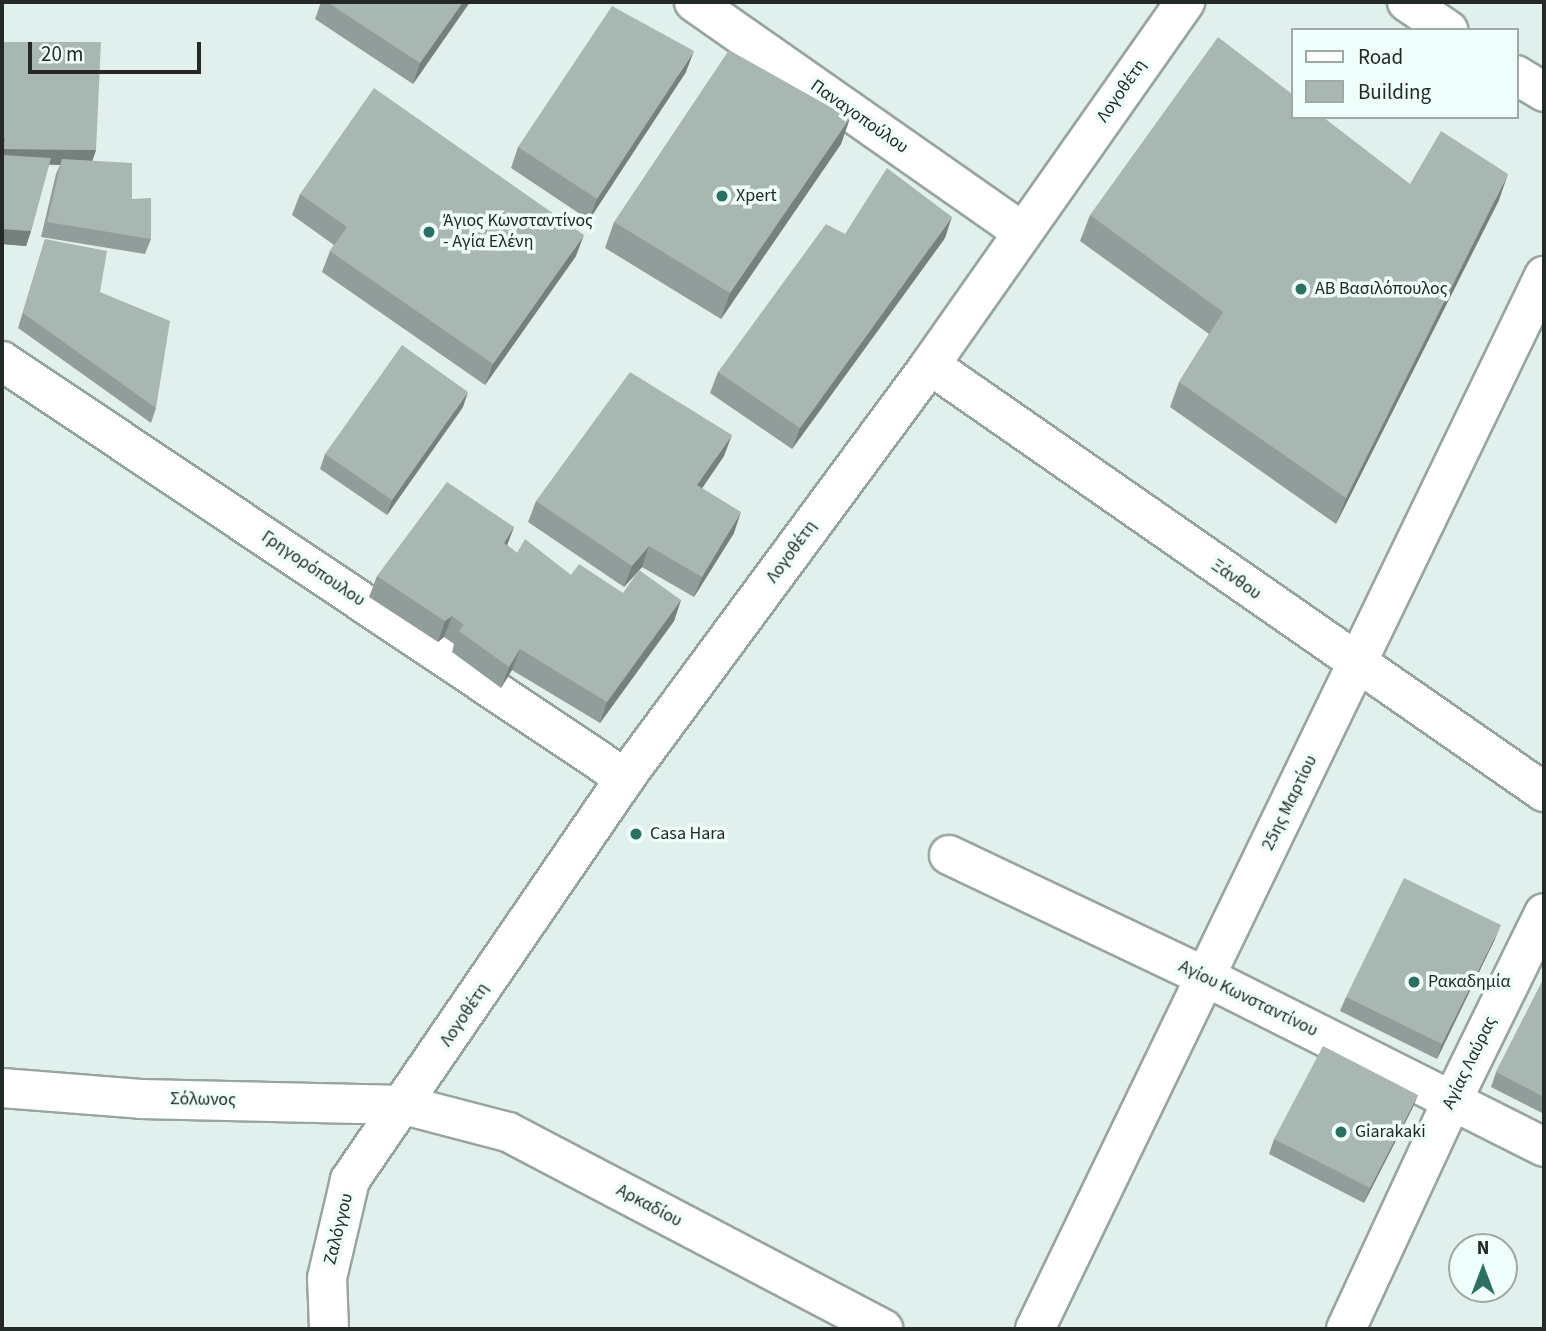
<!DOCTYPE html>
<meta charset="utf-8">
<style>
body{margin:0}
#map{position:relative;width:1546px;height:1331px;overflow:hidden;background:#e1f0ec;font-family:"Source Sans 3",sans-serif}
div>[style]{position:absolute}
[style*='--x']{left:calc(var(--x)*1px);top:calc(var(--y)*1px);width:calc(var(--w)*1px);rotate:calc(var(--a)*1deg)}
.roads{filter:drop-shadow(2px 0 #97a5a1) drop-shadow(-2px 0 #97a5a1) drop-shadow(0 2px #97a5a1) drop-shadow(0 -2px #97a5a1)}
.street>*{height:38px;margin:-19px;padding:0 19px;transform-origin:19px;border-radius:19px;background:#fff}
.secondary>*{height:38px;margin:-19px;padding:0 19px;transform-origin:19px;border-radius:19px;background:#fff}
.wall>*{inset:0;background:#919d9a}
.shaded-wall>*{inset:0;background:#76807d}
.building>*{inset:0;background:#a9b7b3}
.dots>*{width:19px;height:19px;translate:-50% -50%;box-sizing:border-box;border:4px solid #effefa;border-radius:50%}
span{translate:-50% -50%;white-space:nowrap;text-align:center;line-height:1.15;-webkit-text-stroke:7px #effefa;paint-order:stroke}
.street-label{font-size:18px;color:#232927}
.poi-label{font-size:18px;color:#232927}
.left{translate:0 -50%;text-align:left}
.frame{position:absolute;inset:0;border:4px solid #232927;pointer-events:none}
.legend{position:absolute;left:1291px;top:28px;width:228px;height:91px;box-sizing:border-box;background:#effefa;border:2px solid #9da9a6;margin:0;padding:9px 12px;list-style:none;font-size:21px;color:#232927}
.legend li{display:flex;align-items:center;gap:14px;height:35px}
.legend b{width:35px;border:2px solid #9da9a6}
.north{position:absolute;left:1448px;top:1233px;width:70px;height:70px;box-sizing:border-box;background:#effefa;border:2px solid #9da9a6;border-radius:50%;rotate:0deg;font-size:19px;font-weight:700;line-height:28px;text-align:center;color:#232927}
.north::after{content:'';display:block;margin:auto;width:24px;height:32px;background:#2c7062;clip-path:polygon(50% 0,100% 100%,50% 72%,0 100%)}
.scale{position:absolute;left:28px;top:42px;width:173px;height:32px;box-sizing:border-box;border:4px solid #232927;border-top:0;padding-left:9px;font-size:21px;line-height:24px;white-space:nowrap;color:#232927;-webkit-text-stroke:5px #effefa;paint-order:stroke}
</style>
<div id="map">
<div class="roads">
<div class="street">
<div style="--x:694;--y:2;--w:401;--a:35"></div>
<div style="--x:2;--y:361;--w:750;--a:33.8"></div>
<div style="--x:930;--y:365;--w:748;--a:34.82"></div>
<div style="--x:949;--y:855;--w:284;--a:25.4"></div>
<div style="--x:1206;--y:977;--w:378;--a:26.7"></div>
<div style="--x:2;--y:1088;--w:139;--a:4.5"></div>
<div style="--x:141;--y:1099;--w:263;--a:1.3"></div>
<div style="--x:404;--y:1105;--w:107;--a:14.6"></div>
<div style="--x:508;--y:1132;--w:424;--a:27.7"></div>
<div style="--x:329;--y:1329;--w:51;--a:-92.2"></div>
<div style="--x:327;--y:1278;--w:101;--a:-76.8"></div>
<div style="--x:350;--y:1180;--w:487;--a:-55.6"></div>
<div style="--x:625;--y:778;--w:513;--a:-53.55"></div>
<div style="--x:930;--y:365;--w:444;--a:-54.9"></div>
<div style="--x:1035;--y:1329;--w:1170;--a:-64.2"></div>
<div style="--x:1346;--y:1329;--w:251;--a:-65.1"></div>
<div style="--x:1452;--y:1101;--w:209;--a:-63.9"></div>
</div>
<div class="secondary">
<div style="--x:1407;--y:2;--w:50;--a:34.3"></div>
<div style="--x:1516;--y:75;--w:33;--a:31"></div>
</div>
</div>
<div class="wall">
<div style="clip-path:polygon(321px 2px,470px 2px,413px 84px,315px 19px)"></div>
<div style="clip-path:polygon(2px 42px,96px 150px,92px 161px,132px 199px,151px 239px,145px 254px,41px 237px,56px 174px,60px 165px,49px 164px,31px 231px,26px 246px,2px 244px)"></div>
<div style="clip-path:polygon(686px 72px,589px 220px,511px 168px,518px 147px)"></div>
<div style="clip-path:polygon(850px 118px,841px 144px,721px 319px,605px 248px,614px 222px)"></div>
<div style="clip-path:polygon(1410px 184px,1499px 200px,1336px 524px,1170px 407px,1179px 382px,1209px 334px,1080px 241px,1090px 215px)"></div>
<div style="clip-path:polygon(300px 194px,576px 256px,485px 385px,322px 272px,330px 251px,334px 245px,292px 215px)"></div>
<div style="clip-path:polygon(945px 238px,792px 449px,710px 393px,718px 372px)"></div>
<div style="clip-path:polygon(45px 239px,156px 408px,151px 423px,18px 328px)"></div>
<div style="clip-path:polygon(463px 407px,387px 515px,320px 469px,325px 454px)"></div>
<div style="clip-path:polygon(724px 456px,702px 488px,734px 533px,694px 597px,642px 567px,624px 587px,528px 522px,536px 501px)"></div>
<div style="clip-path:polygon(514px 527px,507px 545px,517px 553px,571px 575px,623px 593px,681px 600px,674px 621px,600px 723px,512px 670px,501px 688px,452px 652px,454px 644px,444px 637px,438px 642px,369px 597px,377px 576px)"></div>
<div style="clip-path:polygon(1495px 939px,1437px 1059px,1340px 1011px,1346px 997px)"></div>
<div style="clip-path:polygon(1544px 978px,1544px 1114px,1491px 1087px,1496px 1072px)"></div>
<div style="clip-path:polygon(1418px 1095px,1412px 1109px,1364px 1203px,1269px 1154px,1274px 1139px)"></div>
</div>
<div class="shaded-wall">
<div style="clip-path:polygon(463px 2px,470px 2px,413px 84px,420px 63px)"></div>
<div style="clip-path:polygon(694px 51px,686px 72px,589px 220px,597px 199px)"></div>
<div style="clip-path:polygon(850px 118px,841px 144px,721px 319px,730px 293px)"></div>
<div style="clip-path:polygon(4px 149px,96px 150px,91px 165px,62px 159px,60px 165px,2px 163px,2px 155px)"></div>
<div style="clip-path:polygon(1508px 174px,1499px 200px,1336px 524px,1346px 498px)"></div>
<div style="clip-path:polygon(952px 217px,945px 238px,792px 449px,800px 428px)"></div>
<div style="clip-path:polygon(2px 229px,31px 231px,26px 246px,2px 244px)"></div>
<div style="clip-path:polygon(584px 235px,576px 256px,485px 385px,493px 364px)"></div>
<div style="clip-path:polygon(468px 392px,463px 407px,387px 515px,392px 500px)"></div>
<div style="clip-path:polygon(732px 435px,724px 456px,690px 506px,697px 485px)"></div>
<div style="clip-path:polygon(741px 512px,734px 533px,694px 597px,702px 577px)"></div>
<div style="clip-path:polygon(514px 527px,506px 548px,504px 543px)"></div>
<div style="clip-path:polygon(649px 546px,642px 567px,624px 587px,632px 566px)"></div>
<div style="clip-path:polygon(681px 600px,674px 621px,600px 723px,607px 702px)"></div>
<div style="clip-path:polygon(452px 616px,444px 637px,438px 642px,445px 621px)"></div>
<div style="clip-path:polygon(520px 649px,512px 670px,501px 688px,509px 667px)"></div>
<div style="clip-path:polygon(1501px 925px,1495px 939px,1437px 1059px,1442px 1044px)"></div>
<div style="clip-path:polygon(1418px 1095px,1412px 1109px,1364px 1203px,1370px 1188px)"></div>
</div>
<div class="building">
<div style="clip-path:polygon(327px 2px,463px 2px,420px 63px)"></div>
<div style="clip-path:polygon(612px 6px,694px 51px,597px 199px,518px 147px)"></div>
<div style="clip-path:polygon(1218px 37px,1292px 94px,1292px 117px,1323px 117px,1410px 184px,1441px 131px,1508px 174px,1346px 498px,1179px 382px,1223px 312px,1090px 215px)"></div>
<div style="clip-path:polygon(2px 42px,101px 42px,96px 150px,4px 149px,5px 138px,2px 138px)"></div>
<div style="clip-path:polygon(729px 50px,850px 118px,730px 293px,614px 222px)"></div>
<div style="clip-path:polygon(374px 88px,584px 235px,493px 364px,330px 251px,347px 227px,300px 194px)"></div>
<div style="clip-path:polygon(2px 155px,51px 158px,31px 231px,2px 229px)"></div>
<div style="clip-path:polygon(62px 159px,132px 163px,132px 199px,151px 198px,151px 239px,47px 222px)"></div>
<div style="clip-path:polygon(887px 168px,952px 217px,800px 428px,718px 372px,826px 224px,845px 234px)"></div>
<div style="clip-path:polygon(45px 239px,107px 251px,100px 292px,170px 321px,156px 408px,23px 313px)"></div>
<div style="clip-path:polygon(402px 345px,468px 392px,392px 500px,325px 454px)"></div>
<div style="clip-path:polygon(630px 372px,732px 435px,697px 485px,741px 512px,702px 577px,649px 546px,632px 566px,536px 501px)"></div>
<div style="clip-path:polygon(447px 482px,514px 527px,504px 543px,517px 553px,525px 539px,571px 575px,579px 564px,623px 593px,639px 570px,681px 600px,607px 702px,520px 649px,509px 667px,459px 631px,464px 625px,452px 616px,445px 621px,377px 576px)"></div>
<div style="clip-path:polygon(1404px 878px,1501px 925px,1442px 1044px,1346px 997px)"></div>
<div style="clip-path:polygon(1544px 978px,1544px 1097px,1496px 1072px)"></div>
<div style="clip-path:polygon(1323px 1046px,1418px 1095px,1370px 1188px,1274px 1139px)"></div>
</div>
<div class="dots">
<div style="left:722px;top:196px;background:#2c7062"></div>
<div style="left:429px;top:232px;background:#2c7062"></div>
<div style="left:1301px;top:289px;background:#2c7062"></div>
<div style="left:636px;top:834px;background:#2c7062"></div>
<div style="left:1414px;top:982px;background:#2c7062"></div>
<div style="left:1341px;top:1132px;background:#2c7062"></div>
</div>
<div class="street-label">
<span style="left:1122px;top:91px;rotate:-55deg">Λογοθέτη</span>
<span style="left:859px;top:117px;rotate:35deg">Παναγοπούλου</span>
<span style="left:792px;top:552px;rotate:-54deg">Λογοθέτη</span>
<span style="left:313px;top:569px;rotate:34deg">Γρηγορόπουλου</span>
<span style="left:1236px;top:580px;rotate:35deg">Ξάνθου</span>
<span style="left:1290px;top:803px;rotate:-64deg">25ης Μαρτίου</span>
<span style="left:1248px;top:999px;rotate:26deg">Αγίου Κωνσταντίνου</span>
<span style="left:465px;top:1015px;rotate:-56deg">Λογοθέτη</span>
<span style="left:1470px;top:1063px;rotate:-64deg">Αγίας Λαύρας</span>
<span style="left:203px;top:1100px;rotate:1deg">Σόλωνος</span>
<span style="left:649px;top:1206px;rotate:28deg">Αρκαδίου</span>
<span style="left:339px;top:1229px;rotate:-76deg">Ζαλόγγου</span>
</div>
<div class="poi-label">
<span class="left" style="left:736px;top:196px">Xpert</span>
<span class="left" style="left:443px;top:232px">Άγιος Κωνσταντίνος<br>- Αγία Ελένη</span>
<span class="left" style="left:1315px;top:289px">ΑΒ Βασιλόπουλος</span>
<span class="left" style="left:650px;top:834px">Casa Hara</span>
<span class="left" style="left:1428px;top:982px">Ρακαδημία</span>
<span class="left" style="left:1355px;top:1132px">Giarakaki</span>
</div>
<div class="frame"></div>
<ul class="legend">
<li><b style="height:9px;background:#fff"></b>Road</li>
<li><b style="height:19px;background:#a9b7b3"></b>Building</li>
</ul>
<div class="north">N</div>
<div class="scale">20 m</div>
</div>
